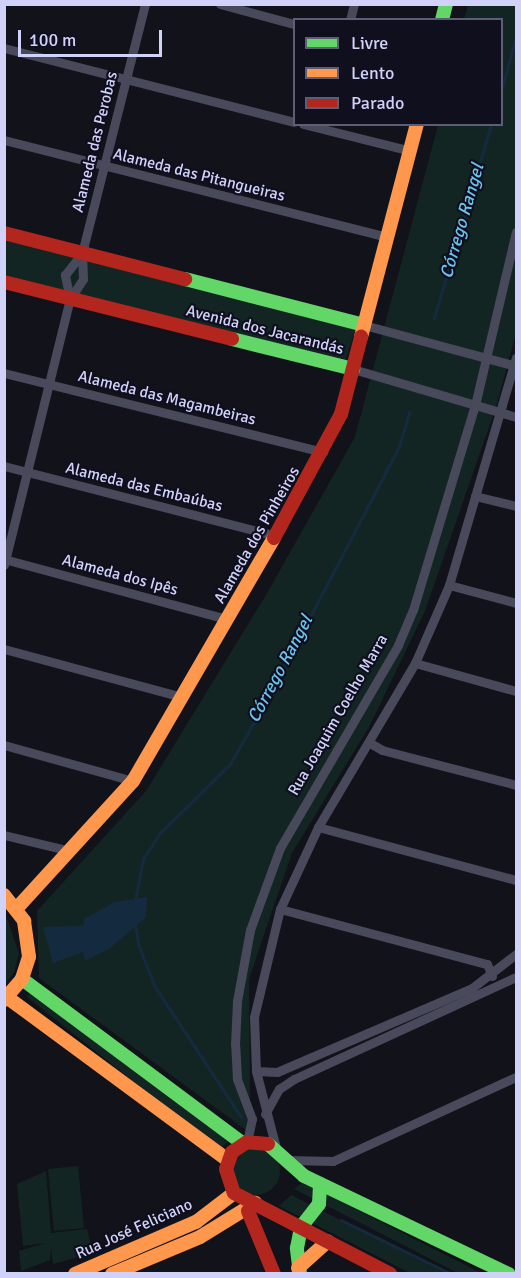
<!DOCTYPE html>
<meta charset="utf-8">
<style>
body{margin:0}
#map{position:relative;width:521px;height:1278px;overflow:hidden;background:#12121a;font-family:Signika,sans-serif}
div>[style]{position:absolute}
[style*='--x']{left:calc(var(--x)*1px);top:calc(var(--y)*1px);width:calc(var(--w)*1px);rotate:calc(var(--a)*1deg)}
.green>*{inset:0;background:#132523}
.round{border-radius:50%}
.water>*{inset:0;background:#142b3f}
.stream>*{height:3px;margin:-1.5px;padding:0 1.5px;transform-origin:1.5px;border-radius:1.5px;background:#142b3f}
.street>*{height:9px;margin:-4.5px;padding:0 4.5px;transform-origin:4.5px;border-radius:4.5px;background:#48495a}
.fast>*{height:14px;margin:-7px;padding:0 7px;transform-origin:7px;border-radius:7px;background:#63d668}
.slow>*{height:14px;margin:-7px;padding:0 7px;transform-origin:7px;border-radius:7px;background:#ff974d}
.jam>*{height:14px;margin:-7px;padding:0 7px;transform-origin:7px;border-radius:7px;background:#b3261e}
span{translate:-50% -50%;white-space:nowrap;text-align:center;line-height:1.15;-webkit-text-stroke:4.5px #0f0f1e;paint-order:stroke}
.street-label{font-size:16px;color:#d1d2fa}
.water-label{font-size:18px;color:#6bc3ee;font-style:italic}
.frame{position:absolute;inset:0;border:6px solid #d1d2fa;pointer-events:none}
.legend{position:absolute;left:293px;top:18px;width:210px;height:108px;box-sizing:border-box;background:#0f0f1e;border:2px solid #5d5d76;margin:0;padding:8px 10px;list-style:none;font-size:18px;color:#d1d2fa}
.legend li{display:flex;align-items:center;gap:12px;height:30px}
.legend b{width:30px;border:2px solid #5d5d76}
.scale{position:absolute;left:18px;top:30px;width:144px;height:27px;box-sizing:border-box;border:3px solid #d1d2fa;border-top:0;padding-left:8px;font-size:18px;line-height:21px;white-space:nowrap;color:#d1d2fa;-webkit-text-stroke:4px #0f0f1e;paint-order:stroke}
</style>
<div id="map">
<div class="green">
<div style="clip-path:polygon(468px 5px,516px 5px,516px 333px,496px 407px,425px 611px,369px 727px,292px 853px,249px 979px,250px 1104px,246px 1130px,39px 978px,37px 911px,146px 791px,266px 595px,355px 437px,438px 125px,502px 124px,502px 20px,464px 19px)"></div>
<div style="clip-path:polygon(4px 238px,356px 327px,345px 362px,5px 275px)"></div>
<div style="clip-path:polygon(5px 913px,19px 953px,14px 972px,5px 984px)"></div>
<div style="clip-path:polygon(33px 988px,229px 1140px,220px 1150px,27px 997px)"></div>
<div class="round" style="left:232px;top:1147px;width:48px;height:48px"></div>
<div style="clip-path:polygon(78px 1166px,84px 1228px,54px 1231px,48px 1169px)"></div>
<div style="clip-path:polygon(46px 1171px,51px 1233px,87px 1229px,93px 1253px,53px 1264px,51px 1248px,50px 1260px,21px 1271px,19px 1251px,45px 1243px,23px 1246px,17px 1184px)"></div>
<div style="clip-path:polygon(302px 1183px,316px 1189px,481px 1273px,458px 1273px,294px 1189px)"></div>
<div style="clip-path:polygon(291px 1195px,445px 1273px,410px 1273px,279px 1206px)"></div>
</div>
<div class="water">
<div style="clip-path:polygon(147px 897px,146px 917px,109px 949px,85px 961px,83px 952px,53px 963px,43px 927px,83px 926px,84px 919px,115px 902px)"></div>
</div>
<div class="stream">
<div style="--x:502;--y:88;--w:54;--a:-74.9"></div>
<div style="--x:434;--y:318;--w:202;--a:-73.6"></div>
<div style="--x:135;--y:901;--w:43;--a:-79.2"></div>
<div style="--x:143;--y:859;--w:31;--a:-57"></div>
<div style="--x:160;--y:833;--w:98;--a:-44.6"></div>
<div style="--x:230;--y:764;--w:73;--a:-60.3"></div>
<div style="--x:266;--y:701;--w:284;--a:-62.4"></div>
<div style="--x:398;--y:449;--w:39;--a:-73"></div>
<div style="--x:135;--y:923;--w:24;--a:81"></div>
<div style="--x:139;--y:947;--w:43;--a:68.2"></div>
<div style="--x:155;--y:987;--w:156;--a:56.5"></div>
<div style="--x:341;--y:1220;--w:123;--a:26.1"></div>
</div>
<div class="street">
<div style="--x:220;--y:4;--w:77;--a:15.1"></div>
<div style="--x:350;--y:20;--w:16;--a:-76"></div>
<div style="--x:4;--y:48;--w:299;--a:14.3"></div>
<div style="--x:303;--y:124;--w:111;--a:14"></div>
<div style="--x:4;--y:140;--w:395;--a:14.2"></div>
<div style="--x:70;--y:299;--w:25;--a:-102"></div>
<div style="--x:65;--y:275;--w:28;--a:-52"></div>
<div style="--x:364;--y:325;--w:157;--a:15.1"></div>
<div style="--x:353;--y:369;--w:170;--a:16.4"></div>
<div style="--x:4;--y:373;--w:329;--a:13.9"></div>
<div style="--x:4;--y:466;--w:281;--a:14.4"></div>
<div style="--x:475;--y:496;--w:42;--a:13.7"></div>
<div style="--x:4;--y:559;--w:231;--a:15.1"></div>
<div style="--x:4;--y:565;--w:274;--a:-76.1"></div>
<div style="--x:70;--y:299;--w:24;--a:-57"></div>
<div style="--x:83;--y:279;--w:26;--a:-92"></div>
<div style="--x:82;--y:253;--w:257;--a:-75.8"></div>
<div style="--x:449;--y:585;--w:69;--a:15"></div>
<div style="--x:4;--y:649;--w:184;--a:15.1"></div>
<div style="--x:415;--y:663;--w:105;--a:15.5"></div>
<div style="--x:370;--y:743;--w:14;--a:30"></div>
<div style="--x:382;--y:750;--w:138;--a:14.6"></div>
<div style="--x:4;--y:745;--w:134;--a:15.6"></div>
<div style="--x:318;--y:827;--w:205;--a:15"></div>
<div style="--x:4;--y:835;--w:68;--a:13.6"></div>
<div style="--x:280;--y:909;--w:214;--a:14.9"></div>
<div style="--x:487;--y:964;--w:13;--a:67"></div>
<div style="--x:256;--y:1071;--w:21;--a:3"></div>
<div style="--x:277;--y:1072;--w:212;--a:-23.3"></div>
<div style="--x:472;--y:988;--w:56;--a:-37.7"></div>
<div style="--x:265;--y:1114;--w:29;--a:-61"></div>
<div style="--x:279;--y:1089;--w:18;--a:-34"></div>
<div style="--x:294;--y:1079;--w:244;--a:-24.7"></div>
<div style="--x:247;--y:1142;--w:24;--a:-78"></div>
<div style="--x:252;--y:1119;--w:43;--a:-110.6"></div>
<div style="--x:237;--y:1079;--w:34;--a:-93"></div>
<div style="--x:235;--y:1045;--w:44;--a:-87.4"></div>
<div style="--x:237;--y:1001;--w:72;--a:-79.6"></div>
<div style="--x:250;--y:930;--w:87;--a:-69.9"></div>
<div style="--x:280;--y:848;--w:235;--a:-59.8"></div>
<div style="--x:398;--y:645;--w:38;--a:-67"></div>
<div style="--x:413;--y:610;--w:214;--a:-73.2"></div>
<div style="--x:475;--y:405;--w:178;--a:-76.7"></div>
<div style="--x:276;--y:1148;--w:80;--a:-104.6"></div>
<div style="--x:256;--y:1071;--w:54;--a:-92.1"></div>
<div style="--x:254;--y:1017;--w:111;--a:-76.5"></div>
<div style="--x:280;--y:909;--w:90;--a:-65.1"></div>
<div style="--x:318;--y:827;--w:191;--a:-59.4"></div>
<div style="--x:415;--y:663;--w:85;--a:-66.4"></div>
<div style="--x:449;--y:585;--w:237;--a:-73.6"></div>
<div style="--x:287;--y:1160;--w:46;--a:1.2"></div>
<div style="--x:333;--y:1161;--w:201;--a:-24.7"></div>
</div>
<div class="fast">
<div style="--x:442;--y:20;--w:16;--a:-76"></div>
<div style="--x:185;--y:279;--w:185;--a:14.4"></div>
<div style="--x:232;--y:339;--w:125;--a:13.9"></div>
<div style="--x:22;--y:979;--w:276;--a:36.7"></div>
<div style="--x:268;--y:1144;--w:48;--a:41.6"></div>
<div style="--x:304;--y:1176;--w:227;--a:25.6"></div>
<div style="--x:300;--y:1274;--w:26;--a:-97"></div>
<div style="--x:297;--y:1248;--w:21;--a:-79"></div>
<div style="--x:301;--y:1227;--w:29;--a:-52"></div>
<div style="--x:319;--y:1204;--w:20;--a:-87"></div>
</div>
<div class="slow">
<div style="--x:361;--y:337;--w:220;--a:-75.3"></div>
<div style="--x:4;--y:895;--w:33;--a:52"></div>
<div style="--x:24;--y:921;--w:36;--a:82"></div>
<div style="--x:29;--y:957;--w:23;--a:108"></div>
<div style="--x:22;--y:979;--w:28;--a:131"></div>
<div style="--x:17;--y:908;--w:172;--a:-47.6"></div>
<div style="--x:133;--y:781;--w:281;--a:-59.9"></div>
<div style="--x:8;--y:998;--w:273;--a:36.4"></div>
<div style="--x:298;--y:1268;--w:40;--a:-42"></div>
<div style="--x:75;--y:1274;--w:132;--a:-23.3"></div>
<div style="--x:196;--y:1222;--w:48;--a:-37.3"></div>
<div style="--x:112;--y:1274;--w:95;--a:-22.8"></div>
<div style="--x:200;--y:1237;--w:65;--a:-31.7"></div>
</div>
<div class="jam">
<div style="--x:4;--y:233;--w:187;--a:14.3"></div>
<div style="--x:4;--y:282;--w:235;--a:14"></div>
<div style="--x:274;--y:538;--w:141;--a:-61.6"></div>
<div style="--x:341;--y:414;--w:80;--a:-75.4"></div>
<div style="--x:268;--y:1144;--w:21;--a:-175"></div>
<div style="--x:247;--y:1142;--w:18;--a:146"></div>
<div style="--x:232;--y:1152;--w:18;--a:109"></div>
<div style="--x:226;--y:1169;--w:25;--a:72"></div>
<div style="--x:234;--y:1193;--w:176;--a:27.4"></div>
<div style="--x:248;--y:1211;--w:68;--a:67.6"></div>
</div>
<div class="street-label">
<span style="left:95px;top:142px;rotate:-76deg">Alameda das Perobas</span>
<span style="left:199px;top:175px;rotate:14deg">Alameda das Pitangueiras</span>
<span style="left:265px;top:330px;rotate:14deg">Avenida dos Jacarandás</span>
<span style="left:167px;top:398px;rotate:14deg">Alameda das Magambeiras</span>
<span style="left:144px;top:487px;rotate:14deg">Alameda das Embaúbas</span>
<span style="left:257px;top:535px;rotate:-60deg">Alameda dos Pinheiros</span>
<span style="left:120px;top:575px;rotate:15deg">Alameda dos Ipês</span>
<span style="left:338px;top:715px;rotate:-60deg">Rua Joaquim Coelho Marra</span>
<span style="left:134px;top:1229px;rotate:-24deg">Rua José Feliciano</span>
</div>
<div class="water-label">
<span style="left:462px;top:221px;rotate:-74deg">Córrego Rangel</span>
<span style="left:280px;top:669px;rotate:-62deg">Córrego Rangel</span>
</div>
<div class="frame"></div>
<ul class="legend">
<li><b style="height:8px;background:#63d668"></b>Livre</li>
<li><b style="height:8px;background:#ff974d"></b>Lento</li>
<li><b style="height:8px;background:#b3261e"></b>Parado</li>
</ul>
<div class="scale">100 m</div>
</div>
